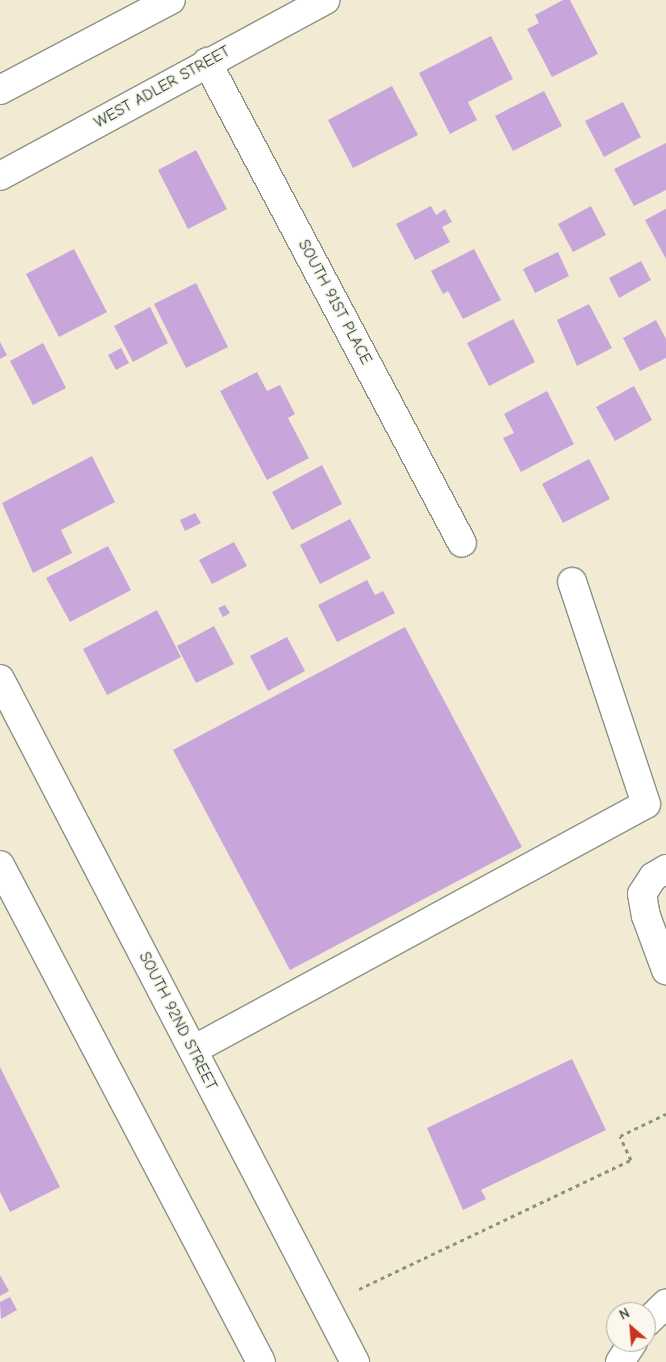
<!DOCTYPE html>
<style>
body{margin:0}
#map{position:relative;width:666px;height:1362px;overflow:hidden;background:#f3ead3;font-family:"Comic Neue",sans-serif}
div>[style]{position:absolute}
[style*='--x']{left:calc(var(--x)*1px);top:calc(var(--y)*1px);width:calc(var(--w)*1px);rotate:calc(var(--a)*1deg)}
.building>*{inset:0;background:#c8a6db}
.path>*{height:3px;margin-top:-1.5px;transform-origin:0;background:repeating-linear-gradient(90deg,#899484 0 4px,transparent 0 8px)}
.roads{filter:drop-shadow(1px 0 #899484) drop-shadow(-1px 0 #899484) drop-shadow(0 1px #899484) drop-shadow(0 -1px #899484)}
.minor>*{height:28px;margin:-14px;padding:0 14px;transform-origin:14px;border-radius:14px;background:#fff}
.highway>*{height:28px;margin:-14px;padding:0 14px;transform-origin:14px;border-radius:14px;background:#fff}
span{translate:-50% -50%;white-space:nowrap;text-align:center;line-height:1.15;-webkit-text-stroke:4px #fbf7ec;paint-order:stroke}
.street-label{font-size:16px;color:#1f3d34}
.north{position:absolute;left:606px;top:1302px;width:50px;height:50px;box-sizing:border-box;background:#fbf7ec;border:1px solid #a3ada2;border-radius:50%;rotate:333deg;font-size:14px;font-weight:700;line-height:20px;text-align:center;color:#1f3d34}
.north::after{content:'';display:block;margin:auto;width:18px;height:22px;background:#c8321e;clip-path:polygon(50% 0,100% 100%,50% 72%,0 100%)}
</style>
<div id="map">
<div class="building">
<div style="clip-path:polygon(563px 0,570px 0,598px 54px,552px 77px,527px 29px,539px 23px,535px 15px)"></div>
<div style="clip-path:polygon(491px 36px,513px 79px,468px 102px,477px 120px,450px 134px,419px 73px)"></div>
<div style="clip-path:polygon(392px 86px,418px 135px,353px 168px,328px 120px)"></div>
<div style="clip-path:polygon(544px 91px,562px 126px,513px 151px,495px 116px)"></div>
<div style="clip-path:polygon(623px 102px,641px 137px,604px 157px,585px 121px)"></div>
<div style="clip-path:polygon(666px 143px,666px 190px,634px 206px,614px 169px)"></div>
<div style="clip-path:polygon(196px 150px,227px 209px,188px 229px,158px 170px)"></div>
<div style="clip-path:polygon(431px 206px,436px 215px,445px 209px,452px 222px,442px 227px,450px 242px,415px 260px,396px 224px)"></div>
<div style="clip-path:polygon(591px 206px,606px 235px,573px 252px,558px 224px)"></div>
<div style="clip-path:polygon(666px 209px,666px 259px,645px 220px)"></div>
<div style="clip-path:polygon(74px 249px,107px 312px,59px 337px,26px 274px)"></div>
<div style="clip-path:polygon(474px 249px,501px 300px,463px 319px,448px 291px,443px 294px,431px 271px)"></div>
<div style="clip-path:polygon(558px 252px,569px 276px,535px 293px,523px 269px)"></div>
<div style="clip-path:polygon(641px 261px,651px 280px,619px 298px,609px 278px)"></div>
<div style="clip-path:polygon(196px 283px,228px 347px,186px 368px,154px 304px)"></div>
<div style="clip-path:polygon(589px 304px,612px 348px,577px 366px,557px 320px)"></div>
<div style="clip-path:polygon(150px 307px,168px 343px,133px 362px,114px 326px)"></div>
<div style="clip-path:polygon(513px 319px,535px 362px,489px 386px,467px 343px)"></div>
<div style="clip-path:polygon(656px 320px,666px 339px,666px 358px,640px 371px,623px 338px)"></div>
<div style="clip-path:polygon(0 342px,7px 355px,0 359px)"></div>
<div style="clip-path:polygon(43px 343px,66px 388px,33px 405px,10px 361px)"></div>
<div style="clip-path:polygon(121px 348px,129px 363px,116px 370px,108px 355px)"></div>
<div style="clip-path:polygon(257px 372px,267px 391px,280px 385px,295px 414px,288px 418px,309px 458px,267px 480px,220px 391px)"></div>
<div style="clip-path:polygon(634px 386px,652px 420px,615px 441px,596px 407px)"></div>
<div style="clip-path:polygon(547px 391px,574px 444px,521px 472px,503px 438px,514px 433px,504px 414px)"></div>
<div style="clip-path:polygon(92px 456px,115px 502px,61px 530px,72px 553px,33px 573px,2px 503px)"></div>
<div style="clip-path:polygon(589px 459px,610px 499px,563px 523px,542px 484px)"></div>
<div style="clip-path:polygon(322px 465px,342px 504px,292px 530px,272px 492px)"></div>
<div style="clip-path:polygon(195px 513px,201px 523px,185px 531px,180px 520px)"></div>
<div style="clip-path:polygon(350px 519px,371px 558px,320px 584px,300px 545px)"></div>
<div style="clip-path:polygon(234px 542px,247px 566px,212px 584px,199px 560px)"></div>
<div style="clip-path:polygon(108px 546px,131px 590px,70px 622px,46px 578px)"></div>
<div style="clip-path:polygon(367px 580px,375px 595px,383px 591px,395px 613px,337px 642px,318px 605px)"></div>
<div style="clip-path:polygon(225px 605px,230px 613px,223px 617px,218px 608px)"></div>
<div style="clip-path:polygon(157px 610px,181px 657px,107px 695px,83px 649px)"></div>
<div style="clip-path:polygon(214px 626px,234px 664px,196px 683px,177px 646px)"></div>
<div style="clip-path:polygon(405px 627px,522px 847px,290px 970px,173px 750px)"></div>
<div style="clip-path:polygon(287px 637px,305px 671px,268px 691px,250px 656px)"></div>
<div style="clip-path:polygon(572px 1059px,606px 1130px,481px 1190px,486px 1199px,463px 1210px,427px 1128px)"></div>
<div style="clip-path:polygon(0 1067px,60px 1187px,10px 1212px,0 1192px)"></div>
<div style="clip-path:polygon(0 1275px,9px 1291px,0 1296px)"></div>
<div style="clip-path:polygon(10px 1297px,17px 1310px,1px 1319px,0 1302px)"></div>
</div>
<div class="path">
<div style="--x:359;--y:1289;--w:301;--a:-25.4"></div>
<div style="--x:631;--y:1160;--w:26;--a:-115"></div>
<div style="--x:620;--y:1136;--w:51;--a:-25.6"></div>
</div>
<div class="roads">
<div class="minor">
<div style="--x:207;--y:62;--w:544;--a:62.07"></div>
<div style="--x:0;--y:176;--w:370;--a:-28.4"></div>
<div style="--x:0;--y:679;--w:770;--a:62.54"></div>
<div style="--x:0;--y:865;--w:561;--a:62.29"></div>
<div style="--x:666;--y:869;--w:15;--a:148"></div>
<div style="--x:653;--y:877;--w:20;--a:123"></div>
<div style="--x:642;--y:894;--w:22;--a:80"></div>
<div style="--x:646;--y:916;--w:58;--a:69.7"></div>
<div style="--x:193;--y:1050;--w:515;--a:-28.5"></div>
<div style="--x:646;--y:804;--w:234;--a:-108.4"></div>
<div style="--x:646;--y:1323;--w:28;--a:-44"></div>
<div style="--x:620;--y:1362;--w:24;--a:-57"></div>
</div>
<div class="highway">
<div style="--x:0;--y:90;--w:193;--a:-27.8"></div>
</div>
</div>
<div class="street-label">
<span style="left:162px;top:87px;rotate:-29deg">WEST ADLER STREET</span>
<span style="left:335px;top:302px;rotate:62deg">SOUTH 91ST PLACE</span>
<span style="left:178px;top:1021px;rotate:63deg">SOUTH 92ND STREET</span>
</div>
<div class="north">N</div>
</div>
